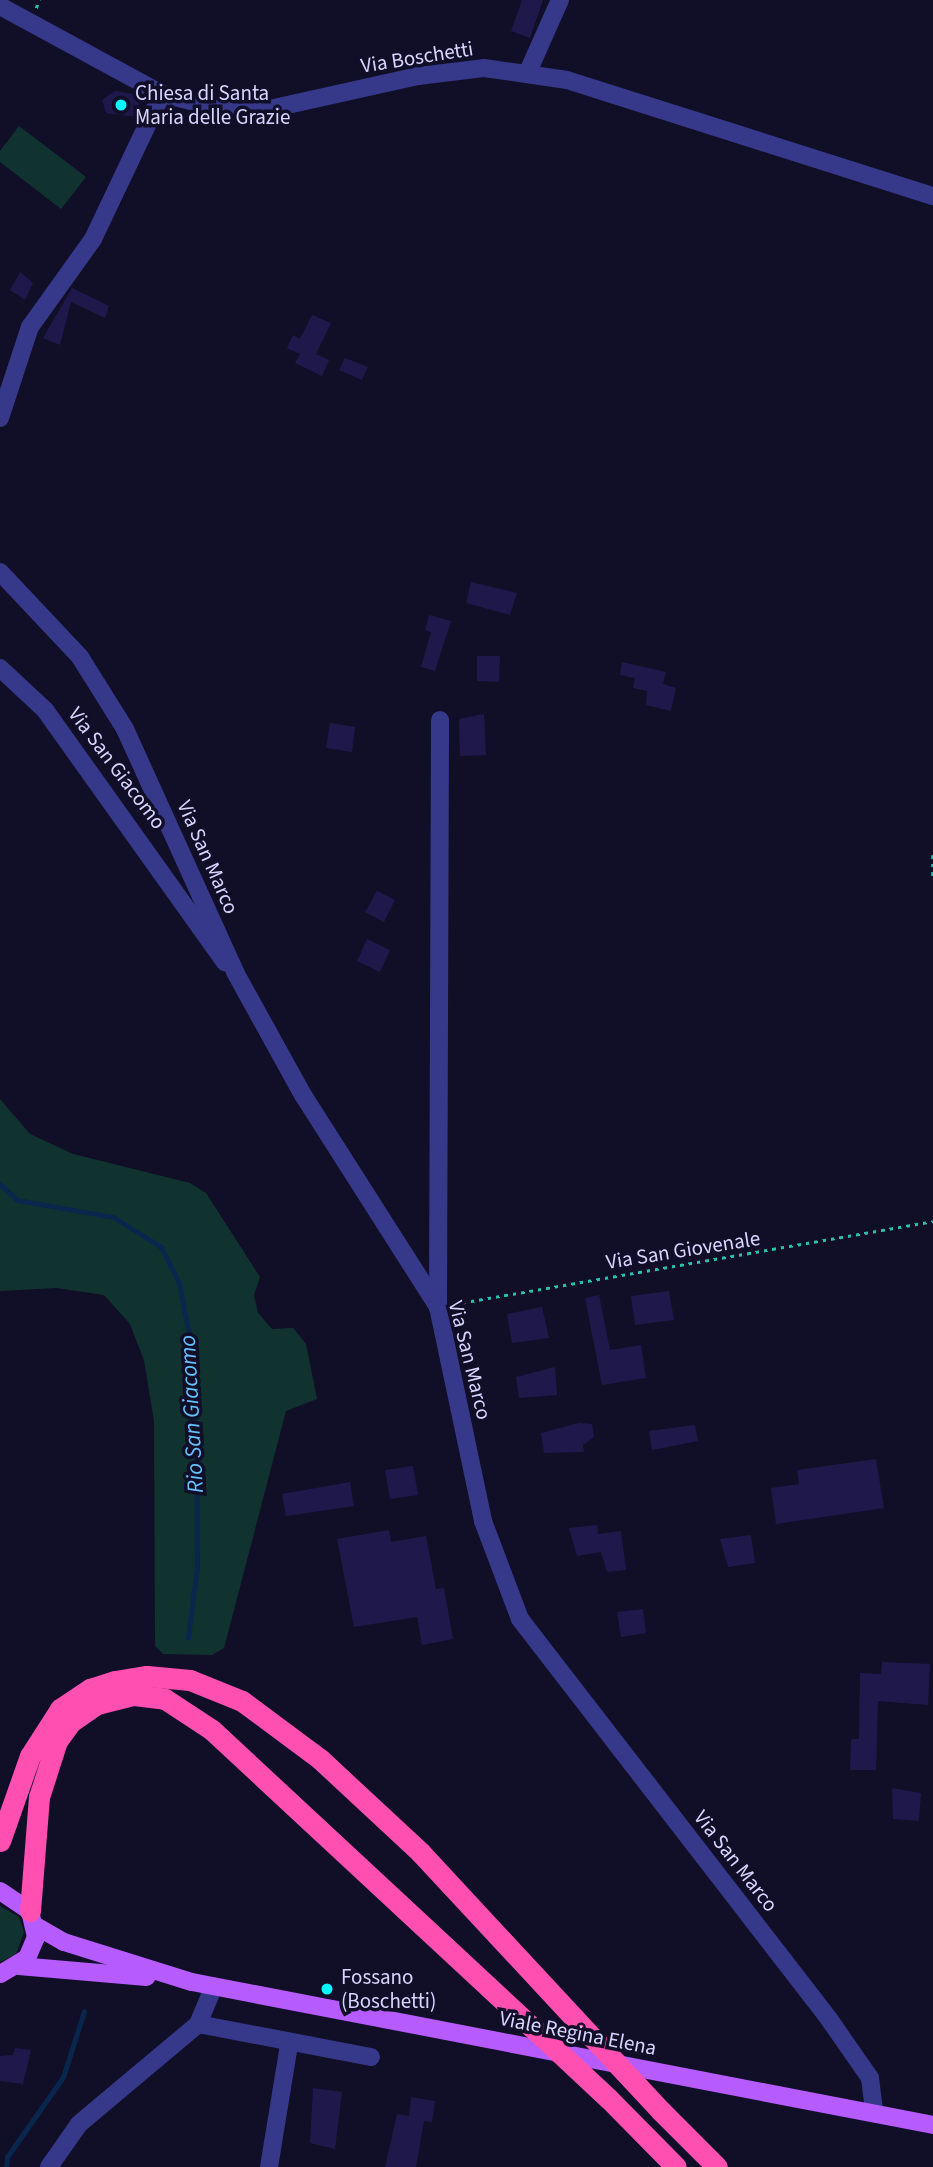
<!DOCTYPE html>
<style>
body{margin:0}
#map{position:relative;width:933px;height:2167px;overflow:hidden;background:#110e28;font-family:"Source Sans 3",sans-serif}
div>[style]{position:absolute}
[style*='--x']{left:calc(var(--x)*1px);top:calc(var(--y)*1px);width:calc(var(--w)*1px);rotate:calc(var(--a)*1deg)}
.green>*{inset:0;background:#11332f}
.stream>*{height:5px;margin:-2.5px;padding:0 2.5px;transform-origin:2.5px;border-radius:2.5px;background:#09274d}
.building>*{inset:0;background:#1f194b}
.path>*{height:2.5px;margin-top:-1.25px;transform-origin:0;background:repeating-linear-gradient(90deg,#27c1ad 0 3.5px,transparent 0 8.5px)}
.minor>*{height:18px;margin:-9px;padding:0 9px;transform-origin:9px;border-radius:9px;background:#36398a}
.major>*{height:18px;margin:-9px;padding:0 9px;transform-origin:9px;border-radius:9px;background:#b65cff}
.highway>*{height:21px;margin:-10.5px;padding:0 10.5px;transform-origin:10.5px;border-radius:10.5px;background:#ff50b1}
.highway-bridge>*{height:21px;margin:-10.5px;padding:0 10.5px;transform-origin:10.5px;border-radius:10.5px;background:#ff50b1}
.dots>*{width:19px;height:19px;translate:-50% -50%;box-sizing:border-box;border:4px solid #110e28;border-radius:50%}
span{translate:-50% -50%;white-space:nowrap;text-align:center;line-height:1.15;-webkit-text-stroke:7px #110e28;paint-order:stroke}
.street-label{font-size:21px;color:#d7d5ff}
.poi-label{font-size:21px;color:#d7d5ff}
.left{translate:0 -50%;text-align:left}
.water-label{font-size:23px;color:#63c2ff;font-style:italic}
</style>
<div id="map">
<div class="green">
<div style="clip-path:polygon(19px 126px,86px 177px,61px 209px,0 162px,0 151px)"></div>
<div style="clip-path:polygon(0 1099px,30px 1134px,73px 1154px,190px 1183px,206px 1193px,260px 1277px,254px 1295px,258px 1313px,272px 1329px,293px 1328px,306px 1344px,317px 1399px,286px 1411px,224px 1648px,212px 1655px,163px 1654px,155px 1646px,154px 1421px,144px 1360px,130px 1324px,104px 1295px,56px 1288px,0 1291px)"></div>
<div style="clip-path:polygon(0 1906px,19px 1917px,24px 1932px,16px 1954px,0 1962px)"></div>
</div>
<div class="stream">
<div style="--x:0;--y:1184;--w:23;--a:43"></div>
<div style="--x:17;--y:1200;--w:97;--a:10"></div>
<div style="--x:113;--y:1217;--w:57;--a:32"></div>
<div style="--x:161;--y:1247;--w:40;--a:63.4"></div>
<div style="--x:179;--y:1283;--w:68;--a:79"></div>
<div style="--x:192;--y:1350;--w:76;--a:87"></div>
<div style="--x:196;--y:1426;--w:141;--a:89.6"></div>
<div style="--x:197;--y:1567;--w:71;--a:97.3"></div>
<div style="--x:6;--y:2167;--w:10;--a:-84"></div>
<div style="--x:7;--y:2157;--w:98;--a:-55"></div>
<div style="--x:63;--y:2077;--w:69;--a:-72.3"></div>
</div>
<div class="building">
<div style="clip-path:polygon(522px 0,543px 0,530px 38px,511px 31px)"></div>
<div style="clip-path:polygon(115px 91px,140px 95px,138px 117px,106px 113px,102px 100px)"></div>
<div style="clip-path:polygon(20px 272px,33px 283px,25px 300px,10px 290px)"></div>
<div style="clip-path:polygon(72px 288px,109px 306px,105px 318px,71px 302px,60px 345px,43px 338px)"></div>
<div style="clip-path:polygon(312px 315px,331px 323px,316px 354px,329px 360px,322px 376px,295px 363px,300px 354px,287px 348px,293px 335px,300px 339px)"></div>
<div style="clip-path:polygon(345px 358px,368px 367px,362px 380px,339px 370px)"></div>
<div style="clip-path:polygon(471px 582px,517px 593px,510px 615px,466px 603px)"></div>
<div style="clip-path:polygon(429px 615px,451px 621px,435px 671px,421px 667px,431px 632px,425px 630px)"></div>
<div style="clip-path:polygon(477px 656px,500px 656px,499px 682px,477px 681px)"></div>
<div style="clip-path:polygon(622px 662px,666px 672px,663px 684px,676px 688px,671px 711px,646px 705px,647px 691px,633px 688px,635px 678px,620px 675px)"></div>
<div style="clip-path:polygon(484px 714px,486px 755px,460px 756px,459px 719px)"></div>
<div style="clip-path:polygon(330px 723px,355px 727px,352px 752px,326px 748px)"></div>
<div style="clip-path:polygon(377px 891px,395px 900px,384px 922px,365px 912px)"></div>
<div style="clip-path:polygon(367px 939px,390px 950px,380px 972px,357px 961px)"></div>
<div style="clip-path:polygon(669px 1291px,674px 1320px,635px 1325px,631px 1296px)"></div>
<div style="clip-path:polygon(599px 1295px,610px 1350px,641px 1345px,646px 1378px,602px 1385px,585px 1298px)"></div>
<div style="clip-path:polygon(542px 1307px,549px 1338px,512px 1343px,507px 1314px)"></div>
<div style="clip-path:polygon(555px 1367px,557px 1395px,519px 1398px,516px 1377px)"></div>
<div style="clip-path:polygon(579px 1423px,592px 1424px,594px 1437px,583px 1445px,584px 1452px,544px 1453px,541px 1433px)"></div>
<div style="clip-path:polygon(695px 1425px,698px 1441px,652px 1450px,649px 1431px)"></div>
<div style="clip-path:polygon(876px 1459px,884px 1508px,776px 1524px,771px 1488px,799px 1484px,797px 1470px)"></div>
<div style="clip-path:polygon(413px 1466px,418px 1495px,390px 1499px,385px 1470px)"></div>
<div style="clip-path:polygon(350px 1482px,354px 1506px,286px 1516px,282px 1494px)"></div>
<div style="clip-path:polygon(597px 1525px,598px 1534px,621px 1531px,626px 1570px,607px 1572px,601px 1552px,577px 1556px,569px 1528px)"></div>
<div style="clip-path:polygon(389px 1530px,391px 1542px,426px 1536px,436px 1589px,444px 1588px,453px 1639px,422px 1645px,417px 1617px,354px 1627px,337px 1539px)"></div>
<div style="clip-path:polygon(751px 1535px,755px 1563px,728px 1567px,720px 1539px)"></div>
<div style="clip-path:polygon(643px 1609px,646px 1633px,621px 1637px,617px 1612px)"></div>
<div style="clip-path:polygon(882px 1662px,930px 1664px,928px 1705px,878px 1701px,876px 1770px,850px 1770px,851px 1739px,859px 1739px,860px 1673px,881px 1674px)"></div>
<div style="clip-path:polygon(892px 1788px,921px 1793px,919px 1821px,893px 1819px)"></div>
<div style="clip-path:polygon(15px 2048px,31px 2050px,23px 2084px,0 2081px,0 2056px,13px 2055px)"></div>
<div style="clip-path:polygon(313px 2088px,342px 2092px,335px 2149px,310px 2143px)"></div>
<div style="clip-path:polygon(411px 2097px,435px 2101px,432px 2122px,424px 2121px,416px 2167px,385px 2167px,397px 2114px,409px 2116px)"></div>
</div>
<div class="path">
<div style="--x:36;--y:8;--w:9;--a:-69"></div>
<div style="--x:933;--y:855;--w:24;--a:90"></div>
<div style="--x:454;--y:1304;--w:486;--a:-9.8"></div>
</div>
<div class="minor">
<div style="--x:0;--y:6;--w:184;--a:28.5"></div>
<div style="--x:162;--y:94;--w:67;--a:13.8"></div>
<div style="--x:227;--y:110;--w:29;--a:4"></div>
<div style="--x:256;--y:112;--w:166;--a:-12.5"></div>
<div style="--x:418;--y:76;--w:66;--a:-6.9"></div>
<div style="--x:484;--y:68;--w:84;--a:8.2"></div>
<div style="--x:567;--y:80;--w:384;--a:17.6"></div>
<div style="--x:527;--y:74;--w:81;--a:-66"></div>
<div style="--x:0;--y:418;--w:96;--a:-71.8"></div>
<div style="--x:30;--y:327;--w:108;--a:-54.4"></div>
<div style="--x:93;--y:239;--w:161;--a:-64.6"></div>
<div style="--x:0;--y:572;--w:117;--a:46.7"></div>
<div style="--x:80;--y:657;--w:85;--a:58"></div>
<div style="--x:125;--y:729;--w:267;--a:65.6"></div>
<div style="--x:235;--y:972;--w:141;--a:61.1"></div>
<div style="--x:303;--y:1095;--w:251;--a:57.5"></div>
<div style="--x:438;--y:1307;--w:219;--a:78.1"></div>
<div style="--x:483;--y:1521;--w:105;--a:69.3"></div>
<div style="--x:520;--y:1619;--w:505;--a:52.31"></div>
<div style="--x:829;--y:2019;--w:72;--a:55.2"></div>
<div style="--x:870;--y:2078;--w:35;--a:83"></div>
<div style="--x:0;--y:668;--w:62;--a:43"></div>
<div style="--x:45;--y:710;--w:310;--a:54.5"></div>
<div style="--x:438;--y:1307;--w:587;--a:-89.8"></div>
<div style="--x:198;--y:2024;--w:176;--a:10.8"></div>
<div style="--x:49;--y:2167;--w:52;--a:-55.1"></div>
<div style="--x:79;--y:2124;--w:155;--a:-40"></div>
<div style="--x:198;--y:2024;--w:41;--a:-67.2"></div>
<div style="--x:269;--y:2167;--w:124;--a:-80.7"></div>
</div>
<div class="major">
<div style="--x:0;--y:1891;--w:36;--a:34"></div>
<div style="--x:30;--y:1911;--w:27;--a:77"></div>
<div style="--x:36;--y:1937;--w:23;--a:113"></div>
<div style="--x:27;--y:1958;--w:31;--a:149"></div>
<div style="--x:36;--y:1926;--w:32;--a:30"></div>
<div style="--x:64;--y:1942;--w:134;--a:17.4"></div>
<div style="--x:192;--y:1982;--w:755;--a:10.92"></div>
<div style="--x:19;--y:1966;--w:128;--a:4.9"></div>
</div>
<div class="highway">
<div style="--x:0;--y:1841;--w:90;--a:-70.6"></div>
<div style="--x:30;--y:1756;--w:56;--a:-57.4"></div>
<div style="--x:60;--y:1709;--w:36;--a:-34"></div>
<div style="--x:90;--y:1689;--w:26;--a:-18"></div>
<div style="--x:115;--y:1681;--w:32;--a:-9"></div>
<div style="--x:147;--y:1676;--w:43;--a:5.3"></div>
<div style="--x:190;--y:1680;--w:56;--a:22"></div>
<div style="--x:242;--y:1701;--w:97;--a:36.6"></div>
<div style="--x:320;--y:1759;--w:137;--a:42.9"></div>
<div style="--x:420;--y:1852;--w:253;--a:47.1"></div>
<div style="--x:30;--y:1911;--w:114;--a:-85.5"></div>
<div style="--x:39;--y:1797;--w:59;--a:-72.2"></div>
<div style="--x:57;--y:1741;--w:24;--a:-54"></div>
<div style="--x:71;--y:1722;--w:32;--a:-35"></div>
<div style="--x:97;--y:1704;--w:38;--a:-14"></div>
<div style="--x:134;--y:1695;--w:31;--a:7"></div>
<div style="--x:165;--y:1699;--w:56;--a:33.4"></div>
<div style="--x:212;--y:1730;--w:437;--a:42.9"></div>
<div style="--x:609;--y:2099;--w:95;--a:45.4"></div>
<div style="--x:661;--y:2111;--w:79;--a:45"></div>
</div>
<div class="highway-bridge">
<div style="--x:532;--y:2027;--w:105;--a:43.1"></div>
<div style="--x:592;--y:2037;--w:101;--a:47"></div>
</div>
<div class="dots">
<div style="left:121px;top:105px;background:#01f8ff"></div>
<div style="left:327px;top:1989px;background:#01f8ff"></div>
</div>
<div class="street-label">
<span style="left:417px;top:57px;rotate:-9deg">Via Boschetti</span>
<span style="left:117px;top:768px;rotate:53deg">Via San Giacomo</span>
<span style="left:208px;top:857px;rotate:66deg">Via San Marco</span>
<span style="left:683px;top:1250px;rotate:-9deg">Via San Giovenale</span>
<span style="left:470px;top:1360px;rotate:76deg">Via San Marco</span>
<span style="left:736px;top:1861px;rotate:52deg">Via San Marco</span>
<span style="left:578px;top:2033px;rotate:11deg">Viale Regina Elena</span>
</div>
<div class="poi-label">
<span class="left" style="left:135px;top:105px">Chiesa di Santa<br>Maria delle Grazie</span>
<span class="left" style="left:341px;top:1989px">Fossano<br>(Boschetti)</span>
</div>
<div class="water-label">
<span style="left:192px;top:1414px;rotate:-93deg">Rio San Giacomo</span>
</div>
</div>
